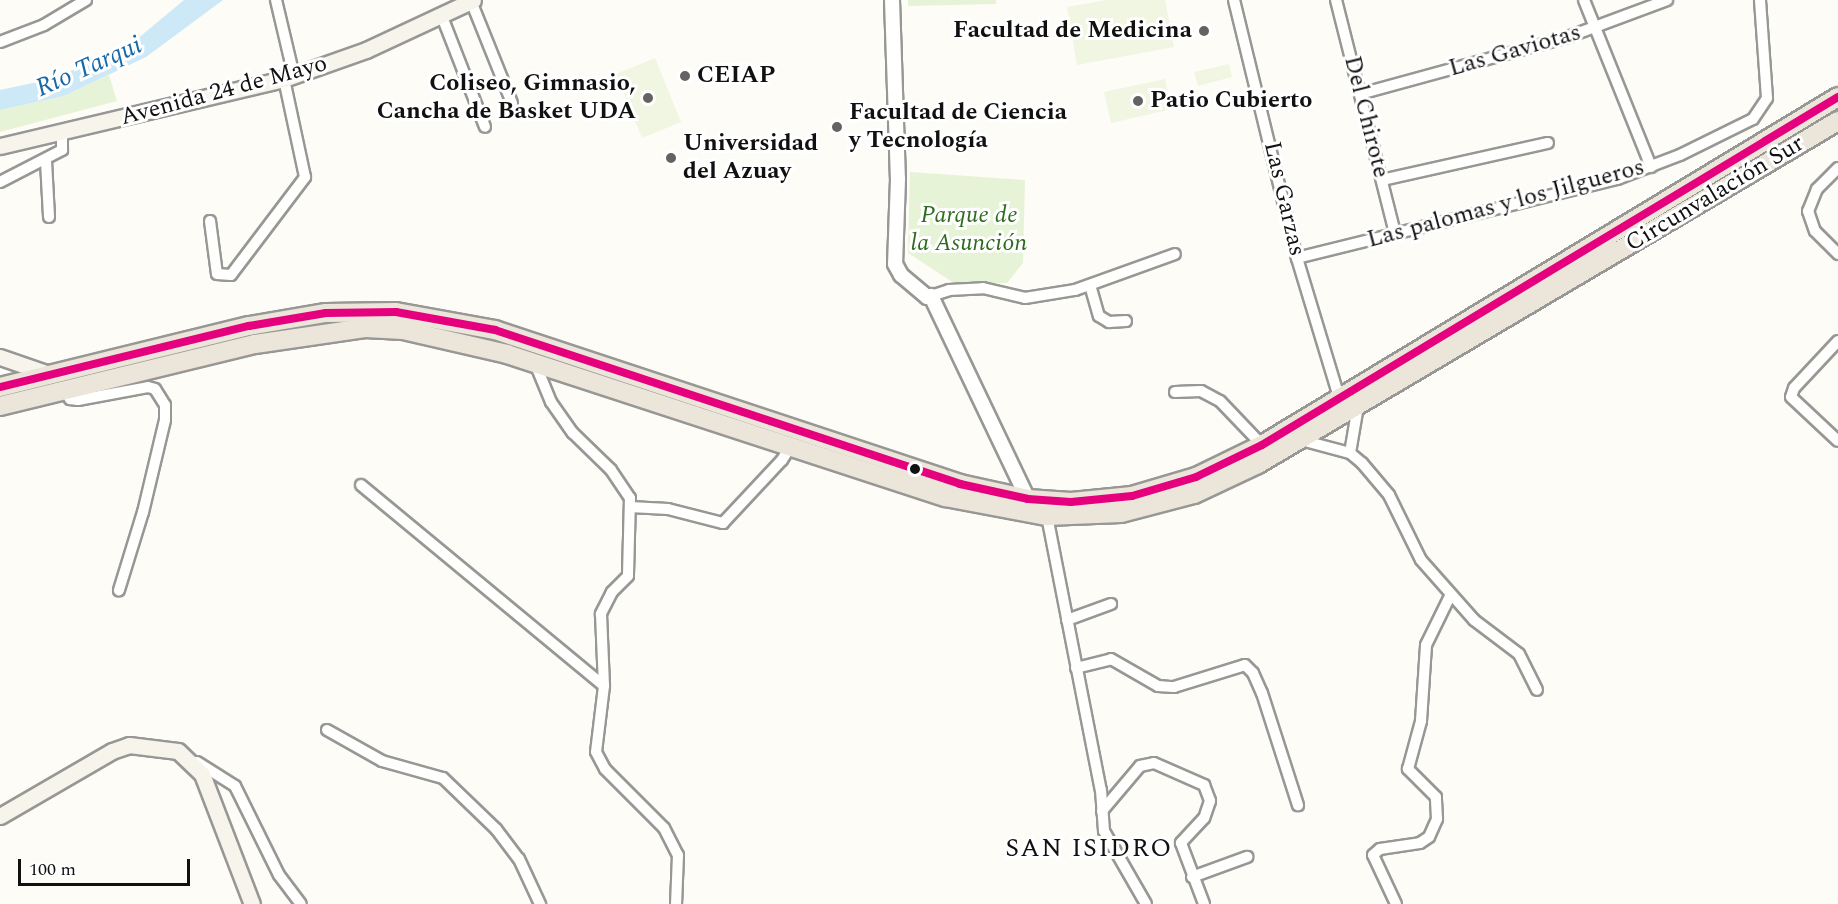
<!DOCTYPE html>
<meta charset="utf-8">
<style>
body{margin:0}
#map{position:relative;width:1838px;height:904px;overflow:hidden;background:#fdfcf7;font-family:Spectral,serif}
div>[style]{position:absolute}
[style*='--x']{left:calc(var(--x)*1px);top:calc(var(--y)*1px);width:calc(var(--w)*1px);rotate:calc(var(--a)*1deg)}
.green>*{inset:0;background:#e7f3d7}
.pitch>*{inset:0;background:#f0f6e1}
.water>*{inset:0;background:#cde8f7}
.roads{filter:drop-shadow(2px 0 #979795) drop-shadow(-2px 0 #979795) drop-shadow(0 2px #979795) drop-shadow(0 -2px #979795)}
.minor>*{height:10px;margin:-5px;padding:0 5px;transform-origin:5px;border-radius:5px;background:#fffffe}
.tertiary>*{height:14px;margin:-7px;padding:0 7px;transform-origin:7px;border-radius:7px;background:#fffffe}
.secondary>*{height:15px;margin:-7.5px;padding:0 7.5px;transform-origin:7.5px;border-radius:7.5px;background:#f6f4eb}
.trunk>*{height:18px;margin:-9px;padding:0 9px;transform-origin:9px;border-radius:9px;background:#ece5da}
.bus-1>*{height:8px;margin:-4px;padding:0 4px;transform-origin:4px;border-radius:4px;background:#e5007d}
.dots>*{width:16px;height:16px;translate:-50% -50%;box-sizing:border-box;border:3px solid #fff;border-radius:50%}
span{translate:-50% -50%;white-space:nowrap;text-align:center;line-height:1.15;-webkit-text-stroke:6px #fff;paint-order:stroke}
.poi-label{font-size:24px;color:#111;font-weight:700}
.right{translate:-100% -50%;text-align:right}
.left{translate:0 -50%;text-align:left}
.street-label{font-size:24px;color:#111}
.park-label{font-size:24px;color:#2f6b1f;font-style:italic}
.water-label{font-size:26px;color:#1768a6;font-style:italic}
.neighbourhood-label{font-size:26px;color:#111;letter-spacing:1.5px}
.scale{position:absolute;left:18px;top:859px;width:172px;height:27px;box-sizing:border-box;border:3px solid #111;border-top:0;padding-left:8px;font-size:18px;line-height:21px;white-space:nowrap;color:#111;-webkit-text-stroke:4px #fff;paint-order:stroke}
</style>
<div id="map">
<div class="green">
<div style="clip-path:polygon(908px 0,996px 0,996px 4px,908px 6px)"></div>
<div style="clip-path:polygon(109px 75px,117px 101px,0 132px,0 110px,64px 96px)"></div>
<div style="clip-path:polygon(910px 172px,1025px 180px,1023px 263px,1007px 283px,954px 283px,908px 253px)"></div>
</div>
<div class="pitch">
<div style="clip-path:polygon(1107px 0,1165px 0,1174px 47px,1077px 65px,1067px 7px)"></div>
<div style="clip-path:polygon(655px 58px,681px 122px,642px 138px,616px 74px)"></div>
<div style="clip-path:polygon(1229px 64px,1232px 77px,1198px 86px,1194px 72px)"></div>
<div style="clip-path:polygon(1165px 79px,1172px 109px,1111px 123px,1104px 92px)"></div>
</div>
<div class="water">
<div style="clip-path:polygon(184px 0,223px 0,146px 57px,64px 96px,0 110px,0 90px,56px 78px,136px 40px)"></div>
</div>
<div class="roads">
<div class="minor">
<div style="--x:276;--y:0;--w:78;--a:76.7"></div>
<div style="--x:1234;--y:0;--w:266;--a:76.3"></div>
<div style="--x:1297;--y:258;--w:145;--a:73.2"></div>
<div style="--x:1336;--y:0;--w:240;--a:75.8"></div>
<div style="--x:1584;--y:0;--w:180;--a:68.1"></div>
<div style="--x:471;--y:1;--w:110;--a:68.1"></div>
<div style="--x:441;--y:14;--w:121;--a:68.7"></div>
<div style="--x:0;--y:42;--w:47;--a:-21.1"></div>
<div style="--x:44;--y:25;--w:49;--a:-30.8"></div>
<div style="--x:1360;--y:94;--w:213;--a:-15.3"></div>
<div style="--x:1565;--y:38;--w:109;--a:-20.4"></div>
<div style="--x:46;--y:161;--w:56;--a:86.9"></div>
<div style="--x:1838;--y:168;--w:30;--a:135"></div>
<div style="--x:1817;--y:189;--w:24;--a:112"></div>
<div style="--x:1808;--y:211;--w:21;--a:71"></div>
<div style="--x:1815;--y:231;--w:33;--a:45"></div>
<div style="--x:1382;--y:180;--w:170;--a:-12.6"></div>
<div style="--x:0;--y:182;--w:70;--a:-27.3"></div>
<div style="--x:62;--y:150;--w:17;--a:-90"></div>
<div style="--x:210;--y:221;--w:53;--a:82.5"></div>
<div style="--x:217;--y:274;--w:14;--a:4"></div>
<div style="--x:231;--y:275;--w:123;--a:-52.9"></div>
<div style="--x:305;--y:177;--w:100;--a:-102.1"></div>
<div style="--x:1297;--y:258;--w:330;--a:-13.9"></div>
<div style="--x:1617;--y:179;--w:67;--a:-20.9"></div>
<div style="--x:1680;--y:155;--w:81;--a:-26.3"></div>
<div style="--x:1753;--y:119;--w:25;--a:-56"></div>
<div style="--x:1767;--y:98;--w:98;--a:-94.1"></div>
<div style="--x:1090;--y:285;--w:32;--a:74"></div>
<div style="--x:1099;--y:316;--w:12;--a:31"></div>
<div style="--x:1109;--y:322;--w:17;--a:-3"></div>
<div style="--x:931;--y:296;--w:19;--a:-18"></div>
<div style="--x:949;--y:290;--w:34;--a:-3"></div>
<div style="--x:983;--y:288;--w:43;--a:13.4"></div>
<div style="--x:1025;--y:298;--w:51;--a:-9.1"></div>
<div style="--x:1075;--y:290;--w:106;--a:-19.8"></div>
<div style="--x:1838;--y:341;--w:64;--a:133.1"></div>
<div style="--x:1794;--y:388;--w:9;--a:108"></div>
<div style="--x:1791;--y:397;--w:64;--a:43.1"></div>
<div style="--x:535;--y:363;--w:42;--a:67.7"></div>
<div style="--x:551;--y:402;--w:38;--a:55"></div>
<div style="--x:573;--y:433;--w:53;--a:44.2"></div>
<div style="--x:611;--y:470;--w:34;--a:56"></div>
<div style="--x:630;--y:498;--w:78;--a:91.5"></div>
<div style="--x:628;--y:576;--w:23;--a:135"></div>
<div style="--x:612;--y:592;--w:25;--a:117"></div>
<div style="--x:601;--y:614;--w:72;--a:87.6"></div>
<div style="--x:604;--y:686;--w:66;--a:96.9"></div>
<div style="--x:596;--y:752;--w:19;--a:62"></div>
<div style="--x:605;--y:769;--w:83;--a:45"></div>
<div style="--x:664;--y:828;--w:30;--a:63"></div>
<div style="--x:678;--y:855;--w:49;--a:92.3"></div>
<div style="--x:64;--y:390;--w:11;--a:56"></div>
<div style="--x:70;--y:399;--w:8;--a:7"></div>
<div style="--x:78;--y:400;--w:71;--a:-10.5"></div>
<div style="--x:148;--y:387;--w:7;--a:16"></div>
<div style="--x:155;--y:389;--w:19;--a:58"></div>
<div style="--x:165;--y:405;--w:15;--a:90"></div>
<div style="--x:165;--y:420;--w:95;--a:103.4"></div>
<div style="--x:143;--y:512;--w:82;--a:107.1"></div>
<div style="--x:1175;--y:392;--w:26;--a:-2"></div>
<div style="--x:1201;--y:391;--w:21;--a:28"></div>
<div style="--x:1220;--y:401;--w:61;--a:46.3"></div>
<div style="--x:1301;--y:440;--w:51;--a:14.9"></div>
<div style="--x:1350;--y:453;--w:16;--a:40"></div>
<div style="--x:1362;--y:463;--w:42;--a:49.8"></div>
<div style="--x:1389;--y:495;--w:72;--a:63.8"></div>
<div style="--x:1421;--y:560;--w:80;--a:48.5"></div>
<div style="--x:1474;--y:620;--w:56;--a:37.1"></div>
<div style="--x:1519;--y:654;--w:40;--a:63.4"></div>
<div style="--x:1350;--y:453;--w:48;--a:-80.3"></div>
<div style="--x:361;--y:485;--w:315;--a:39.6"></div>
<div style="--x:630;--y:507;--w:38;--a:3"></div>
<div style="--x:668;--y:509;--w:57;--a:14.3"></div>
<div style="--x:723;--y:523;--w:86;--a:-46.9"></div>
<div style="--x:782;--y:460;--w:15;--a:-58"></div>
<div style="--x:1047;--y:516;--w:279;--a:78.9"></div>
<div style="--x:1101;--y:790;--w:41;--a:85.8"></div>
<div style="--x:1104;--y:831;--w:84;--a:60.1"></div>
<div style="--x:1067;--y:620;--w:47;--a:-20"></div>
<div style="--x:1076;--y:668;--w:36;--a:-14"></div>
<div style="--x:1111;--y:659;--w:54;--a:29.9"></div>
<div style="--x:1158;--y:686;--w:16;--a:4"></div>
<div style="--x:1174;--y:687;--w:74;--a:-17.2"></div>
<div style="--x:1245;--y:665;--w:11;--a:45"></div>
<div style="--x:1253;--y:673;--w:22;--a:66"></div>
<div style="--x:1262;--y:693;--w:118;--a:72.2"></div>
<div style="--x:327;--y:730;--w:63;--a:29.4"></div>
<div style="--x:382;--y:761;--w:63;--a:15.6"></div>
<div style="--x:443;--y:778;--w:74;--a:43.9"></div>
<div style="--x:496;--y:829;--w:38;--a:53"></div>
<div style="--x:519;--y:859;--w:50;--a:65"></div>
<div style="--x:197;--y:762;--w:45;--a:32.3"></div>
<div style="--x:235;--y:786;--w:99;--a:63.7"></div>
<div style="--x:279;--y:875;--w:36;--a:53"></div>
<div style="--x:1102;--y:811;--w:59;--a:-49.8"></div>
<div style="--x:1140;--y:766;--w:14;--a:-12"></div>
<div style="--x:1154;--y:763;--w:55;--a:23.7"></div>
<div style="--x:1204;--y:785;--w:17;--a:69"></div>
<div style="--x:1210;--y:801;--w:18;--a:109"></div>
<div style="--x:1204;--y:818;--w:34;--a:133"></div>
<div style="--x:1181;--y:843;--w:65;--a:69.3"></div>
<div style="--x:1192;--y:877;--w:59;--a:-20"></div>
<div style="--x:1396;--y:904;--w:54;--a:-115.1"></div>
<div style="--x:1373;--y:855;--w:9;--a:-41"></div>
<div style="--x:1380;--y:849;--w:40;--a:-8.5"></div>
<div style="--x:1420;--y:843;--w:11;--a:-34"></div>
<div style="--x:1429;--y:837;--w:20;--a:-66"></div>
<div style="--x:1437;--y:819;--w:22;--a:-93"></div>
<div style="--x:1436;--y:797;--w:40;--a:-135"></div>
<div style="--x:1408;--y:769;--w:50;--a:-74.8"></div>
<div style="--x:1421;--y:721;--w:76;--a:-86.2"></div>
<div style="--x:1426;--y:645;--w:55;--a:-63.9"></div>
</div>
<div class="tertiary">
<div style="--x:892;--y:0;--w:179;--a:88.1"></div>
<div style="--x:898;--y:179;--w:85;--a:92"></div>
<div style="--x:895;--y:264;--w:13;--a:61"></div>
<div style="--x:901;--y:275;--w:34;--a:40"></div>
<div style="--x:927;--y:297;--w:4;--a:-14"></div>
<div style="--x:931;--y:296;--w:225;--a:64.5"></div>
</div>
<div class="secondary">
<div style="--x:0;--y:146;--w:292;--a:-13.3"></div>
<div style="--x:284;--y:79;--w:87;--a:-19.5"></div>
<div style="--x:366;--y:50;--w:118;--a:-25"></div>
<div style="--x:0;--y:357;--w:52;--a:19.1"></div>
<div style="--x:0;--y:816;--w:129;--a:-30.1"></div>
<div style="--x:112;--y:751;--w:18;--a:-19"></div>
<div style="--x:129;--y:745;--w:49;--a:7"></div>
<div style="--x:178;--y:751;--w:33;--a:44"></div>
<div style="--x:202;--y:774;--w:139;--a:69"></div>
</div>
<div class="trunk">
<div style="--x:0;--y:387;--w:256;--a:-13.8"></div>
<div style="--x:249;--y:326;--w:78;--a:-9.6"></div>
<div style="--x:326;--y:313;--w:70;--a:-0.8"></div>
<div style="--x:396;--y:312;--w:101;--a:10.3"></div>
<div style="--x:495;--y:330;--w:490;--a:18.3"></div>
<div style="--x:960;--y:484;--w:70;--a:12.4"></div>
<div style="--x:1028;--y:499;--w:43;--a:4"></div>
<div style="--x:1071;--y:502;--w:61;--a:-5.6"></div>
<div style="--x:1132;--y:496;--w:67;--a:-16.5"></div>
<div style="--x:1196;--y:477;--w:73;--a:-25.9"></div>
<div style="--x:1262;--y:445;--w:673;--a:-31.14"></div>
<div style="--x:0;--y:406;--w:262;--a:-13.7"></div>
<div style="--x:255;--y:344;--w:111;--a:-8.3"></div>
<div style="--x:365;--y:328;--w:38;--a:3"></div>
<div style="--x:403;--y:330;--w:107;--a:13"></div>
<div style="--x:507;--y:354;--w:461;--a:18.1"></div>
<div style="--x:945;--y:497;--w:104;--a:10.6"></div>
<div style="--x:1047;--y:516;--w:74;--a:-2.3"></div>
<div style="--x:1121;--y:513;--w:75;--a:-14.6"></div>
<div style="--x:1194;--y:494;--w:71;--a:-25.1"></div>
<div style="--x:1258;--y:464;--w:674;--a:-30.6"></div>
</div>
</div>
<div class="bus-1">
<div style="--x:0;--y:387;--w:256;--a:-13.8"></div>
<div style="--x:249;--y:326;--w:78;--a:-9.6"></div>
<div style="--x:326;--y:313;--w:70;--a:-0.8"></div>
<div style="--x:396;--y:312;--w:101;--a:10.3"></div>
<div style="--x:495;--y:330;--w:490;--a:18.3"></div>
<div style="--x:960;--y:484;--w:70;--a:12.4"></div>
<div style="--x:1028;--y:499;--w:43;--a:4"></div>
<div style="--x:1071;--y:502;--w:61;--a:-5.6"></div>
<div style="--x:1132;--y:496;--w:67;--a:-16.5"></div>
<div style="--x:1196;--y:477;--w:73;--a:-25.9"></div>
<div style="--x:1262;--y:445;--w:673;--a:-31.14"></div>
</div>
<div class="dots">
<div style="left:1204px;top:31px;background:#646362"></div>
<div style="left:685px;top:76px;background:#646362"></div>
<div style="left:648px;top:98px;background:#646362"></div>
<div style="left:1138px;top:101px;background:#646362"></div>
<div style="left:837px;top:127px;background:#646362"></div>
<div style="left:671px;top:158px;background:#646362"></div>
<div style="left:915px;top:469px;background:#111"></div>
</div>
<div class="poi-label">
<span class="right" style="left:1192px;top:31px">Facultad de Medicina</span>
<span class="left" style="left:697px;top:76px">CEIAP</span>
<span class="right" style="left:636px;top:98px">Coliseo, Gimnasio,<br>Cancha de Basket UDA</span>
<span class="left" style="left:1150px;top:101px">Patio Cubierto</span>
<span class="left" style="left:849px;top:127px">Facultad de Ciencia<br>y Tecnología</span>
<span class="left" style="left:683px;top:158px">Universidad<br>del Azuay</span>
</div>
<div class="street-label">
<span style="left:1515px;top:51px;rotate:-16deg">Las Gaviotas</span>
<span style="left:224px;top:91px;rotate:-15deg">Avenida 24 de Mayo</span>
<span style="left:1366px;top:117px;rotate:76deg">Del Chirote</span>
<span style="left:1715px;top:194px;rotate:-31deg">Circunvalación Sur</span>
<span style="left:1284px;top:199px;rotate:77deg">Las Garzas</span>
<span style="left:1506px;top:204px;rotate:-15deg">Las palomas y los Jilgueros</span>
</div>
<div class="park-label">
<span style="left:969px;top:230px">Parque de<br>la Asunción</span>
</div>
<div class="water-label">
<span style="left:89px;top:67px;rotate:-24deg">Río Tarqui</span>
</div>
<div class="neighbourhood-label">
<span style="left:1089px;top:849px">SAN ISIDRO</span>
</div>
<div class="scale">100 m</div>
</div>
